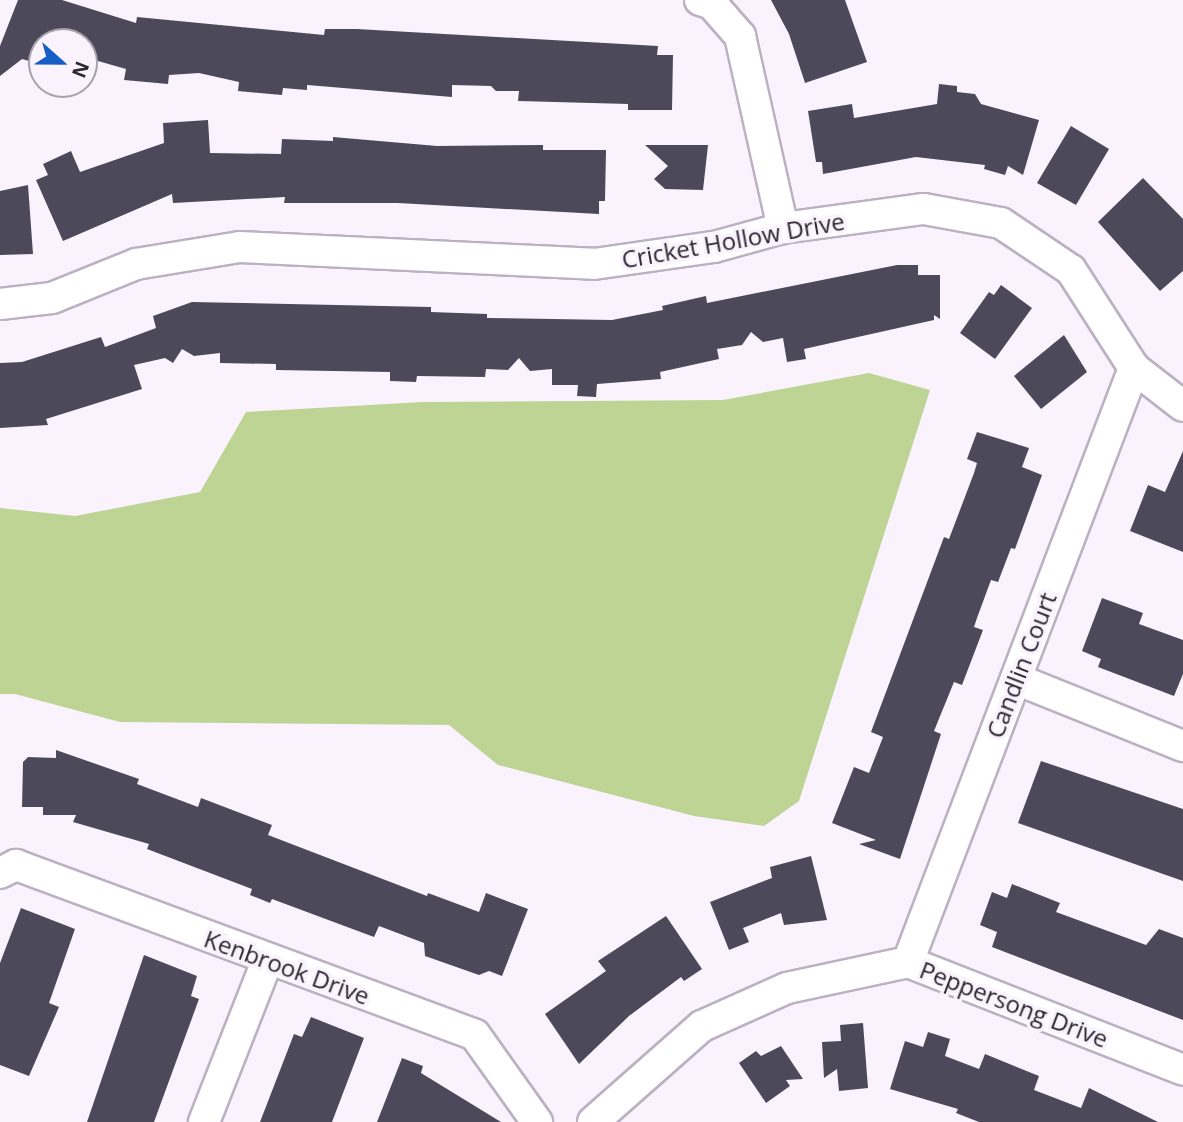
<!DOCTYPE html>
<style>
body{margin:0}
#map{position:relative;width:1183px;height:1122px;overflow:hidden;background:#faf3fe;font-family:"Open Sans",sans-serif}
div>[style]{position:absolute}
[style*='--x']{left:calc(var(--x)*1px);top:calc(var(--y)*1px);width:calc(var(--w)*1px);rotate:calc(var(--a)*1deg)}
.green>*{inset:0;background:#bed495}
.building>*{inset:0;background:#4c4a5a}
.roads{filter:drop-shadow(2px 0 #bbb1c2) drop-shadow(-2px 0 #bbb1c2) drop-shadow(0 2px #bbb1c2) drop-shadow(0 -2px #bbb1c2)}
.street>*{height:30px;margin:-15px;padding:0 15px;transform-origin:15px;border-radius:15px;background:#fff}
span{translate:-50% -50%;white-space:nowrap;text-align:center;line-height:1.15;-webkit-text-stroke:7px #faf3fe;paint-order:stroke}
.street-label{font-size:24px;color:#2b272e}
.north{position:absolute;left:28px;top:28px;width:70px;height:70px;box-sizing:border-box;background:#faf3fe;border:2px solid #a7a1ab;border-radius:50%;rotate:111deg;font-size:19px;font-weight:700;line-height:28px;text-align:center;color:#2b272e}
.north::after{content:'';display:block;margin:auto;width:24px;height:32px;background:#175dc8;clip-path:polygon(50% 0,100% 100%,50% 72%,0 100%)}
</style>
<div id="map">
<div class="green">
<div style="clip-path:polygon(869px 373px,930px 390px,799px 801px,764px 826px,694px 816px,498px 765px,449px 725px,120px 722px,15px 694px,0 694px,0 508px,75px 516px,200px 492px,246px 412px,423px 402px,723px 400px)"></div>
</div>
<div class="building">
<div style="clip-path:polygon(18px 0,62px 0,136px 23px,137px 17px,324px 35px,325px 29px,357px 29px,658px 46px,657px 55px,673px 55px,672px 110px,628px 110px,628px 104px,518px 101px,519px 91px,496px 91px,491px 86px,452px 85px,452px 97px,307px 85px,307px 90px,283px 88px,282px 95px,238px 91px,239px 82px,199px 73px,169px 75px,168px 84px,124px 80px,126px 69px,84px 57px,84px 42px,42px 42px,42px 53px,34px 49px,29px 61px,22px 59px,0 76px,0 46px)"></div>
<div style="clip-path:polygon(771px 0,845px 0,867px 62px,805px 83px,789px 34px)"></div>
<div style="clip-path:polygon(939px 84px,957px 86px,957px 92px,975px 94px,981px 104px,1039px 120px,1023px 175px,1008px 166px,1005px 175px,984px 169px,985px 165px,916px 157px,823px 174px,822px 162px,816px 162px,808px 111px,852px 104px,854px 118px,937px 104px)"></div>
<div style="clip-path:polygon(208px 120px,210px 153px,281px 154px,282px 139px,333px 141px,333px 137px,437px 146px,543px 145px,543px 150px,606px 150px,605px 201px,599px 201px,599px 214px,398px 203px,284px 203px,285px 197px,173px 203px,172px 194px,63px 241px,36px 180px,48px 175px,43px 164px,71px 151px,80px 172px,164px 143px,163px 123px)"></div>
<div style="clip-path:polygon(1071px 126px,1109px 149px,1076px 205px,1037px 183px)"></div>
<div style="clip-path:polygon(645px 145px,708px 145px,703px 190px,665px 189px,654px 179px,668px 166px)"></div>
<div style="clip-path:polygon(1143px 178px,1183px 219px,1183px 271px,1160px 291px,1098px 222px)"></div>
<div style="clip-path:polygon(28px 185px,33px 254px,0 255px,0 191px)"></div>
<div style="clip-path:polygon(897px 265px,918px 265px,918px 275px,940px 275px,940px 319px,934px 315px,934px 320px,804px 349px,806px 359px,787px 362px,783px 338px,763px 342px,751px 332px,742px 345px,717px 349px,719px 359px,660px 372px,661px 379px,597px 384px,596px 397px,577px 396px,578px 385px,552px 385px,552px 369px,530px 371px,519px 358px,508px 370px,486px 369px,485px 377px,417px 376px,416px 382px,390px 381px,390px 372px,276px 370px,276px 364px,220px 363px,220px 353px,194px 356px,182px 349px,173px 363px,165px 358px,134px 365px,142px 389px,46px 419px,48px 425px,0 428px,0 363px,22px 362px,101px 337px,105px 347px,156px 328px,153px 316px,192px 302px,431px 307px,431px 312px,487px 314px,487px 318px,612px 320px,663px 310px,662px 306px,706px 296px,707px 303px)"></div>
<div style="clip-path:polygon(1001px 285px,1032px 308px,995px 359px,960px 333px,989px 292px,994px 295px)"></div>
<div style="clip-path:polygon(1064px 335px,1087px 372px,1041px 409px,1014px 376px)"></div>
<div style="clip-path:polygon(977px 432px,1029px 448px,1022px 467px,1042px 475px,1015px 549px,1011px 548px,998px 582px,991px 580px,977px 618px,974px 627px,983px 630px,962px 685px,954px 682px,934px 731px,941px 734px,900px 859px,859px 844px,876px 840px,832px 823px,854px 767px,869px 773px,883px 737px,871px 732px,944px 537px,949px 539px,974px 473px,977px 463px,967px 459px)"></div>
<div style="clip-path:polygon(1183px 451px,1183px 552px,1130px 531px,1148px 485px,1165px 492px)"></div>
<div style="clip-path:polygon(1102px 598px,1143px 613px,1139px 624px,1183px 640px,1183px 674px,1174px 696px,1098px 667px,1101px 659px,1082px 651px)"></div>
<div style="clip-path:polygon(56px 750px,139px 779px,137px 784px,198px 807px,201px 798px,272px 825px,268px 835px,427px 896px,428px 893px,479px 912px,486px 893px,528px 909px,502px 976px,489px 971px,479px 975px,425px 956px,424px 943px,379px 926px,374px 937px,272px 899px,270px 903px,250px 895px,252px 889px,147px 849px,149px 844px,73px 822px,76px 815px,43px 815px,43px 807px,22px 807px,23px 762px,28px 757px,56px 758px)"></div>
<div style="clip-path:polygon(1041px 761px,1183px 809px,1183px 881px,1018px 823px)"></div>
<div style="clip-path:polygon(811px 856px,827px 920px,784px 925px,781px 913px,743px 928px,749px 942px,729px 950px,710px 902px,772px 878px,770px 867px)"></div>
<div style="clip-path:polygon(1012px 884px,1060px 903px,1056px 912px,1146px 945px,1159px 929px,1183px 938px,1183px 1020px,992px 947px,997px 932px,980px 925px,992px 892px,1007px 898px)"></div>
<div style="clip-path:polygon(21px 908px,75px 929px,49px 1003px,59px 1007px,29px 1076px,0 1065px,0 963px)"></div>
<div style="clip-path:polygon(666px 916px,702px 969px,684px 981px,681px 977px,629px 1016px,579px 1064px,545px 1014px,606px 971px,598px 961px)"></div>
<div style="clip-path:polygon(144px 955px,197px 976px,191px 996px,199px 999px,154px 1122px,87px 1122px)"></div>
<div style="clip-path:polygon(311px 1017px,364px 1038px,332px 1122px,260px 1122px,294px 1034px,302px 1037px)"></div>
<div style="clip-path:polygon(863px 1023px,868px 1088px,839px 1091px,837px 1069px,824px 1078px,822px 1042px,841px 1041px,840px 1025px)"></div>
<div style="clip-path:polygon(928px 1032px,950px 1039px,945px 1056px,979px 1069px,985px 1054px,1039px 1076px,1034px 1090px,1081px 1108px,1089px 1088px,1158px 1122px,979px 1122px,956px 1113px,958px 1109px,890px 1089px,905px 1041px,923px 1047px)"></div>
<div style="clip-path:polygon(781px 1046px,803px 1079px,786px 1080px,790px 1086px,766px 1103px,739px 1063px,756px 1051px,761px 1056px)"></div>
<div style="clip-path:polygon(402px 1058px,423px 1066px,421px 1073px,501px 1122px,377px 1122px)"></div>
</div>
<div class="roads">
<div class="street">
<div style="--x:700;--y:0;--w:13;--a:18"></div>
<div style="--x:712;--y:4;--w:43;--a:48.8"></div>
<div style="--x:740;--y:36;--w:197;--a:77.4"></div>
<div style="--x:0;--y:304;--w:52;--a:-6.6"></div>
<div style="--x:52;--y:298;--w:91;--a:-22"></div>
<div style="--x:136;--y:264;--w:105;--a:-9.3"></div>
<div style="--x:240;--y:247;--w:354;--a:2.7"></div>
<div style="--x:594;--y:264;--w:121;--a:-8.1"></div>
<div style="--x:714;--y:247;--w:72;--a:-15.4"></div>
<div style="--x:783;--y:228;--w:142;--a:-7.7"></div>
<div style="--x:924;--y:209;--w:78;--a:10.3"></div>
<div style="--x:1001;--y:223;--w:84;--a:33.9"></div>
<div style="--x:1071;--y:270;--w:117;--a:57.3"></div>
<div style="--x:1134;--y:368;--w:62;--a:37.8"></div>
<div style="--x:1016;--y:679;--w:180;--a:21.9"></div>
<div style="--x:0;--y:873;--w:18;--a:-27"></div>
<div style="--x:16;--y:865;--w:489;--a:20.3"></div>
<div style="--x:475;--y:1035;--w:107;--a:54.5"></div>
<div style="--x:908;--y:962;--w:636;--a:-69.17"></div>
<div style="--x:204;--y:1122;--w:173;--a:-68.6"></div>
<div style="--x:593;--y:1122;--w:145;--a:-41.4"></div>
<div style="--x:702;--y:1026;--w:93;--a:-24.1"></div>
<div style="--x:787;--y:988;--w:124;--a:-12.1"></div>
<div style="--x:908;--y:962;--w:295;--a:21.4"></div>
</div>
</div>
<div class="street-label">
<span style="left:733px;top:240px;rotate:-10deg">Cricket Hollow Drive</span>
<span style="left:1021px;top:665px;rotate:-69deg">Candlin Court</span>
<span style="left:287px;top:967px;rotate:20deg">Kenbrook Drive</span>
<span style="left:1014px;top:1004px;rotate:21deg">Peppersong Drive</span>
</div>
<div class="north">N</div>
</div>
